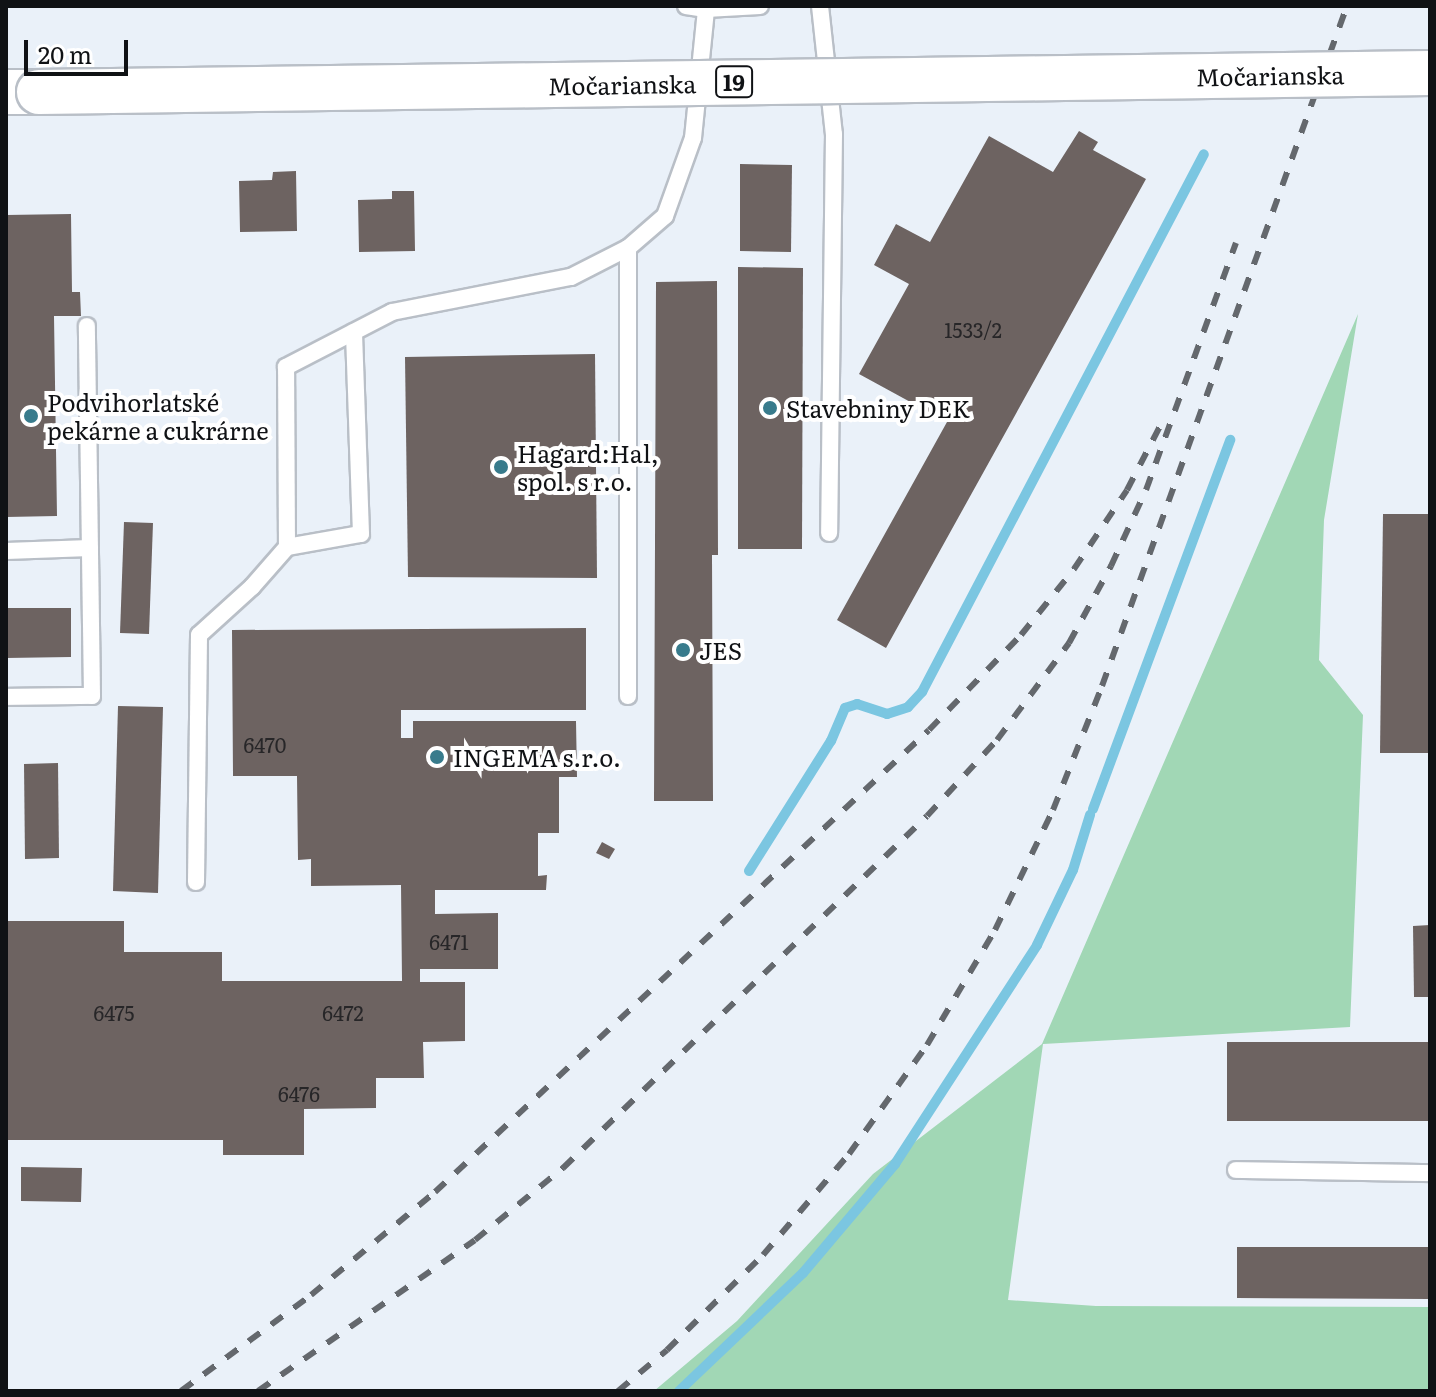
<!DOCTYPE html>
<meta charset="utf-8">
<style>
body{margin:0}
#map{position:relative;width:1436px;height:1397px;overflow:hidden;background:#eaf1f9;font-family:Literata,serif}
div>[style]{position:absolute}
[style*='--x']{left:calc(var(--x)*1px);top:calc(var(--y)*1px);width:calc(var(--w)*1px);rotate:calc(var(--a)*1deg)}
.green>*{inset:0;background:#a1d7b5}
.stream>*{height:10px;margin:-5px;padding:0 5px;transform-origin:5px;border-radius:5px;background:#7bc6e1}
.building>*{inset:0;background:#6d6361}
.roads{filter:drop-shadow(2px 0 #b9bfc7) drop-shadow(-2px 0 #b9bfc7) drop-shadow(0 2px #b9bfc7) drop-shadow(0 -2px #b9bfc7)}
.lane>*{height:16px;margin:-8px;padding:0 8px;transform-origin:8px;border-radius:8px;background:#fff}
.primary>*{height:44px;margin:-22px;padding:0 22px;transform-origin:22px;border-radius:22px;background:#fff}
.rail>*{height:6px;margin-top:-3px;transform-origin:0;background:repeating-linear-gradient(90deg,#64686d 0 14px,transparent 0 28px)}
.bridges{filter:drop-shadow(2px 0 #b9bfc7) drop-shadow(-2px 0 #b9bfc7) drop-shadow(0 2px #b9bfc7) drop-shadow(0 -2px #b9bfc7)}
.primary-bridge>*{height:44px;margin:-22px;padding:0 22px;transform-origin:22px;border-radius:22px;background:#fff}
.dots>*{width:22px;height:22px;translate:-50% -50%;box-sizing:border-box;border:4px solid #fff;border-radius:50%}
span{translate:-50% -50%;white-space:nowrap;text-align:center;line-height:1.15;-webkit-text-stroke:8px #fff;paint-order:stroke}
.number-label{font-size:20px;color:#272628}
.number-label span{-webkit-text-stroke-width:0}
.shield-label span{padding:2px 6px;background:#fff;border:2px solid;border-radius:6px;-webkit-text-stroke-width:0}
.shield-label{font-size:22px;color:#101215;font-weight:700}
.street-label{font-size:24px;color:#101215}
.poi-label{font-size:24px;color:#101215}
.left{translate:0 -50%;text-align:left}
.frame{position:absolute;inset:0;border:8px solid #101215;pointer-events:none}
.scale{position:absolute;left:24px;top:40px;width:104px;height:36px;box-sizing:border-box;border:4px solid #101215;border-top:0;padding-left:10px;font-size:24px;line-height:28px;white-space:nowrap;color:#101215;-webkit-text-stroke:6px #fff;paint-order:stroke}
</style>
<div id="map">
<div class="green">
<div style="clip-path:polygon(1358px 314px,1324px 520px,1319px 660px,1363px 715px,1350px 1027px,1043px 1044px,1008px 1300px,1096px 1306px,1430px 1307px,1430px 1391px,654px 1391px,737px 1321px,873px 1174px,1042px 1044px)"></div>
</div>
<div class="stream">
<div style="--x:1093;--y:809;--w:394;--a:-69.6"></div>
<div style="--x:749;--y:871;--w:154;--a:-57.8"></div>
<div style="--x:831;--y:741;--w:36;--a:-67"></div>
<div style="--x:845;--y:708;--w:13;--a:-18"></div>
<div style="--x:857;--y:704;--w:32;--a:18"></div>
<div style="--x:887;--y:714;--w:22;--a:-18"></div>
<div style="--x:908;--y:707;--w:21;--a:-47"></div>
<div style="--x:922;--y:692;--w:607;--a:-62.34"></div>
<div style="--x:679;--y:1391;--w:171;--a:-43.6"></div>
<div style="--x:803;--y:1273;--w:143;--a:-49.8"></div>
<div style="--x:895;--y:1164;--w:261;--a:-57"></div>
<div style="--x:1037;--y:945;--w:83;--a:-64.4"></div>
<div style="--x:1073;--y:870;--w:58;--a:-72.8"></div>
</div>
<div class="building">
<div style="clip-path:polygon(1079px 131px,1098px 142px,1093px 150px,1146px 179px,886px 648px,837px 620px,947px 422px,859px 374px,909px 284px,874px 265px,896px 224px,930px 242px,989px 136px,1053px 172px)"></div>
<div style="clip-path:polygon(740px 164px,792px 165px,791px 252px,740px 251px)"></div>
<div style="clip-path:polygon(296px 171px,297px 231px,240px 232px,239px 181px,272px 180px,273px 172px)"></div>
<div style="clip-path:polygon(392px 191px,414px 191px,415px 251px,359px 252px,358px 200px,392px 199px)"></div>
<div style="clip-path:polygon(71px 214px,72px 292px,80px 292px,81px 316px,54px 316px,57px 516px,6px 517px,6px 215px)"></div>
<div style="clip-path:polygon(738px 267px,803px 268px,802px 549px,738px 549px)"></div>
<div style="clip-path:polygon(717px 281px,718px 555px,712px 555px,713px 801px,654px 801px,656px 282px)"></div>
<div style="clip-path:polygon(595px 354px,597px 578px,408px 577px,405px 357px)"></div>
<div style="clip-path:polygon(1383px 514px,1430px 514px,1430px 753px,1380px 753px)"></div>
<div style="clip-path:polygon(124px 522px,153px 523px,149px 634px,120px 633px)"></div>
<div style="clip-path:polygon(6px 608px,71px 608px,71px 657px,6px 658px)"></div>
<div style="clip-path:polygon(586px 628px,586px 710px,401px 710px,401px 738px,413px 738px,413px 721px,576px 721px,577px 777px,559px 777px,559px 833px,538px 833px,538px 876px,547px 875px,546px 890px,435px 890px,435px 914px,498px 913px,498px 969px,420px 969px,420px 982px,465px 982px,465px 1041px,423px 1042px,424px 1078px,376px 1078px,376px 1108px,304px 1109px,304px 1155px,223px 1155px,223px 1140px,6px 1140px,6px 921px,124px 921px,124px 952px,222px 952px,222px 981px,402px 981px,401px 885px,311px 886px,311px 859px,298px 860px,297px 776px,233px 776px,232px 630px)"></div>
<div style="clip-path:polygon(118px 706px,163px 707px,158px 893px,113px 891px)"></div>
<div style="clip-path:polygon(58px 763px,59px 858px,25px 859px,24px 764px)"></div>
<div style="clip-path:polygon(602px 842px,615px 849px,609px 859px,596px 853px)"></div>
<div style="clip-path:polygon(1430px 925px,1430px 997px,1414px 997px,1413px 926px)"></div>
<div style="clip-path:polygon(1227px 1042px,1430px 1042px,1430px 1121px,1227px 1121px)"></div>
<div style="clip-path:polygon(21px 1167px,82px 1168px,81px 1202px,21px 1201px)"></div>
<div style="clip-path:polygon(1237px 1247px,1430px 1247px,1430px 1299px,1237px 1298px)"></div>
</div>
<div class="roads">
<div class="lane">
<div style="--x:686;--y:6;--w:20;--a:9"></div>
<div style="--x:706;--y:9;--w:54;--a:-3.2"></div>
<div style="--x:820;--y:6;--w:129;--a:83.8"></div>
<div style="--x:834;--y:134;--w:399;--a:90.7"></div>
<div style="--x:287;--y:547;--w:75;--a:-10"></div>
<div style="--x:361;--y:534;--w:202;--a:-92"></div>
<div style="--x:6;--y:551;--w:84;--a:-2"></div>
<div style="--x:628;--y:696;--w:448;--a:-90"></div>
<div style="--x:6;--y:697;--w:86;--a:-0.7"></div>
<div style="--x:92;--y:696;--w:370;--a:-90.8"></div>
<div style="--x:196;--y:882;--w:247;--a:-89.3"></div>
<div style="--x:199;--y:635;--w:72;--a:-42.2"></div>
<div style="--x:252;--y:587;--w:53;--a:-48.8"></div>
<div style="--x:287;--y:547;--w:180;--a:-90.3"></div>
<div style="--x:286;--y:367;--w:119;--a:-27.4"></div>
<div style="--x:392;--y:312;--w:182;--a:-11.1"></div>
<div style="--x:571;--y:277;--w:64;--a:-27"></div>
<div style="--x:628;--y:248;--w:49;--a:-40.9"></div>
<div style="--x:665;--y:216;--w:83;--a:-70.3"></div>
<div style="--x:693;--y:138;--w:130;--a:-84.2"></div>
<div style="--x:1236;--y:1170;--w:194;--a:0.9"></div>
</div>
<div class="primary">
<div style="--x:6;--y:92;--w:33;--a:0"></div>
</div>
</div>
<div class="rail">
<div style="--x:181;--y:1391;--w:162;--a:-36.4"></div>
<div style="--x:311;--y:1295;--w:161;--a:-39.7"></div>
<div style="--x:435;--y:1192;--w:676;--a:-43.08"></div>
<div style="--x:929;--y:730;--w:132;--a:-45.9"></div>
<div style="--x:1021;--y:635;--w:85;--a:-51.2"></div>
<div style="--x:1074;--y:569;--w:95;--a:-56.1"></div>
<div style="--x:1127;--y:490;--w:72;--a:-62.7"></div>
<div style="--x:258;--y:1391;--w:264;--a:-34.8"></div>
<div style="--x:475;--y:1240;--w:114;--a:-39.3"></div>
<div style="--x:563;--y:1168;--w:506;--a:-44.04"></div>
<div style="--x:927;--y:816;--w:103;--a:-47.4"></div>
<div style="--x:997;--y:740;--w:121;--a:-53.4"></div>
<div style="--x:1069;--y:643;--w:88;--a:-61.4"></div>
<div style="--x:1111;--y:566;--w:84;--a:-65.3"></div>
<div style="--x:1146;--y:490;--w:263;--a:-70"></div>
<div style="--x:618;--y:1391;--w:64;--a:-39.9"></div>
<div style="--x:667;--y:1350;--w:135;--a:-44.7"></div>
<div style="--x:763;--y:1255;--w:133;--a:-49.6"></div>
<div style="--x:849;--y:1154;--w:134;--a:-54.4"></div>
<div style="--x:927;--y:1045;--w:134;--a:-59.4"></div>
<div style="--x:995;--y:930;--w:133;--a:-64.2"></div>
<div style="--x:1053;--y:810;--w:133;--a:-68.4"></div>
<div style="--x:1102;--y:686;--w:723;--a:-70.19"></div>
</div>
<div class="bridges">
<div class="primary-bridge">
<div style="--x:39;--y:92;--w:1391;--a:-0.78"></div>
</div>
</div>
<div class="dots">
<div style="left:770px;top:408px;background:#387b8c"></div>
<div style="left:31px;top:416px;background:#387b8c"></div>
<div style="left:501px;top:467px;background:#387b8c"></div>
<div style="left:683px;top:650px;background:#387b8c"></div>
<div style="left:437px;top:757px;background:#387b8c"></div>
</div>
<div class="number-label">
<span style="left:973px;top:329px">1533/2</span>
<span style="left:265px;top:744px">6470</span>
<span style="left:449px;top:941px">6471</span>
<span style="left:114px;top:1012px">6475</span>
<span style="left:343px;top:1012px">6472</span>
<span style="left:299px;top:1093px">6476</span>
</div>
<div class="shield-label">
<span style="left:734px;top:82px">19</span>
</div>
<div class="street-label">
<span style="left:1270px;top:75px;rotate:-1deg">Močarianska</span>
<span style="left:622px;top:84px;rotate:-1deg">Močarianska</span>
</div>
<div class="poi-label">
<span class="left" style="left:47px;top:416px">Podvihorlatské<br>pekárne a cukrárne</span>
<span class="left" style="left:786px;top:408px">Stavebniny DEK</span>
<span class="left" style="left:517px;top:467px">Hagard:Hal,<br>spol. s r.o.</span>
<span class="left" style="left:699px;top:650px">JES</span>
<span class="left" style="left:453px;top:757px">INGEMA s.r.o.</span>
</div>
<div class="frame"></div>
<div class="scale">20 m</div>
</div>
